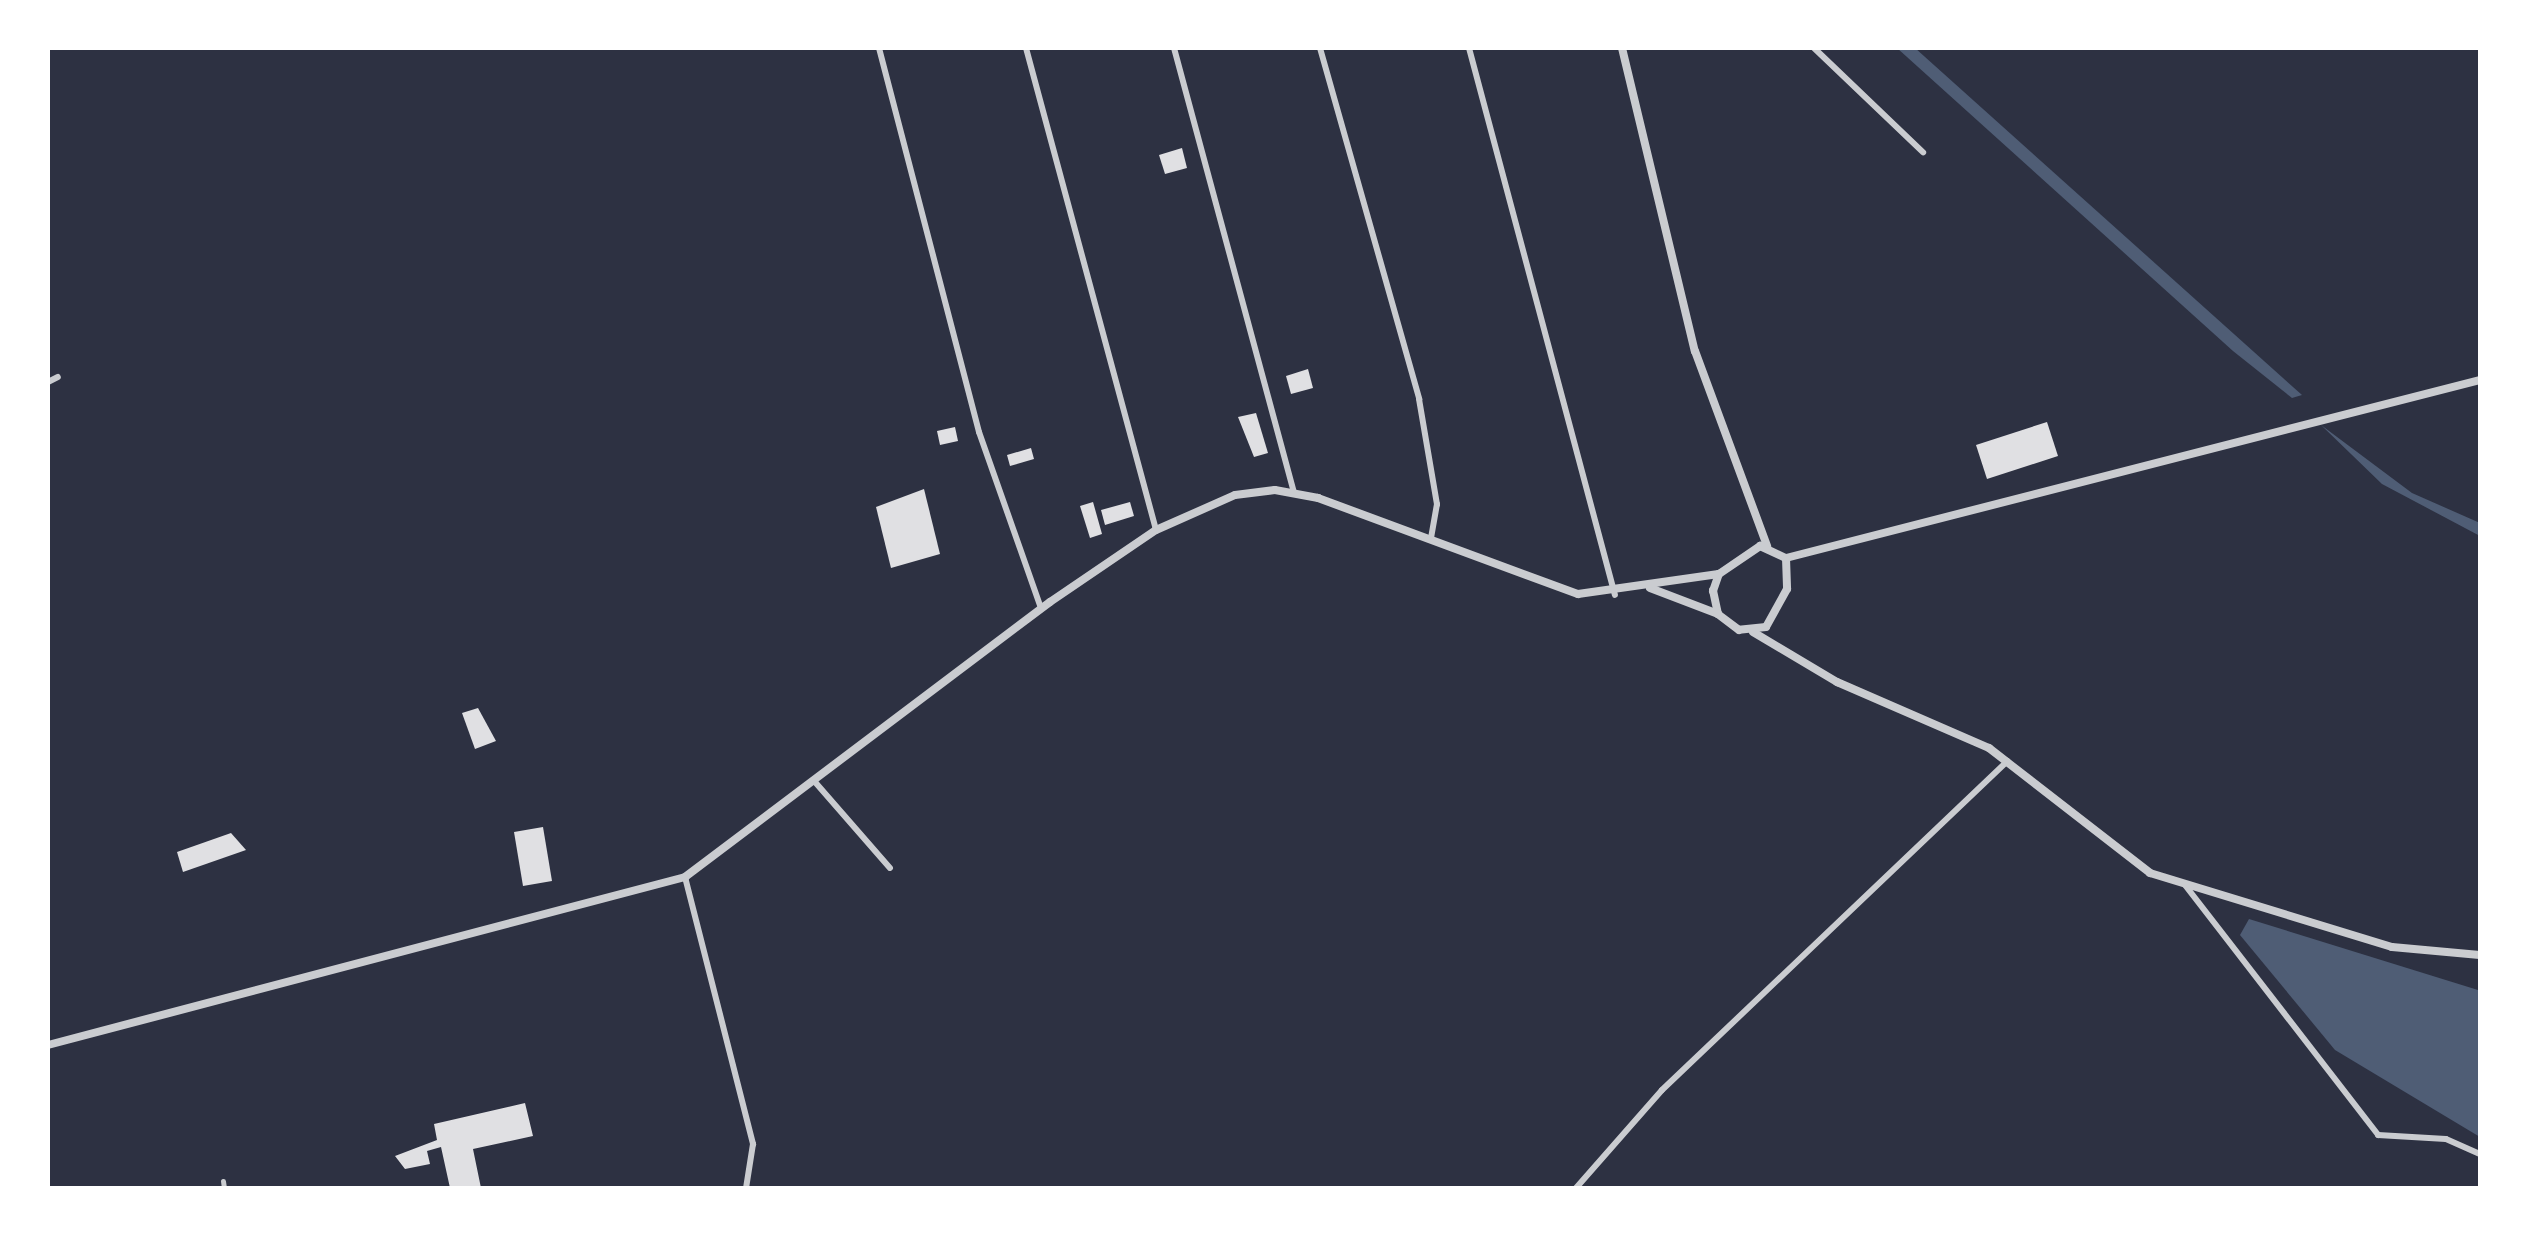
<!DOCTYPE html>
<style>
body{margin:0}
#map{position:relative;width:2528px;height:1236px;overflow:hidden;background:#2d3142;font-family:Spectral,serif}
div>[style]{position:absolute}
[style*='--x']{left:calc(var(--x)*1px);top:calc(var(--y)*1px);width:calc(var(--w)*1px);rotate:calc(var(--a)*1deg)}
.water>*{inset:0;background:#4f5d75}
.building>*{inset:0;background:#e0e0e3}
.pedestrian>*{height:5px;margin:-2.5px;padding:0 2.5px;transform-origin:2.5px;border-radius:2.5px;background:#caccd0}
.minor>*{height:6px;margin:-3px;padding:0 3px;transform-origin:3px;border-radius:3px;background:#caccd0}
.tertiary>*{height:8px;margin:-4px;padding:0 4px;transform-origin:4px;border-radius:4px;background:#caccd0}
span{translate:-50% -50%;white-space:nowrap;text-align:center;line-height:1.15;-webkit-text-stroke:9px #fff;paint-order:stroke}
.frame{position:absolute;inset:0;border:50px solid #fff;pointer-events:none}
</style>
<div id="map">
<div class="water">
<div style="clip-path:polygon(1897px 48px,1915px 48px,2302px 395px,2292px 398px,2233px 351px)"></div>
<div style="clip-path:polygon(2321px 425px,2412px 493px,2480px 523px,2480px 536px,2382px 484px)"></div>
<div style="clip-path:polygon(2249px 919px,2478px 990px,2480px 1137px,2335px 1050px,2240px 935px)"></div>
</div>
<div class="building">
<div style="clip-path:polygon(1182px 148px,1187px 168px,1165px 174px,1159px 155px)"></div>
<div style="clip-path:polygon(1308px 369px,1313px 388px,1291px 394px,1286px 376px)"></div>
<div style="clip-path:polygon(1256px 413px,1268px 453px,1254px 457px,1238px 417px)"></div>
<div style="clip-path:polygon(2047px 422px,2058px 456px,1987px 479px,1976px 445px)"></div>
<div style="clip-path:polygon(955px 427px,958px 441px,940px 445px,937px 431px)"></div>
<div style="clip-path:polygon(1031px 448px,1034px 459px,1010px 466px,1007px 455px)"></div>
<div style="clip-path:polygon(924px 489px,940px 554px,891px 568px,876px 507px)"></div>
<div style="clip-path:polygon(1093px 502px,1102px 534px,1090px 538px,1080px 506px)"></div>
<div style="clip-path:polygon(1130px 502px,1134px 516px,1105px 525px,1101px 510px)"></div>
<div style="clip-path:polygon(478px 708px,496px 741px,475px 749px,462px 713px)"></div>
<div style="clip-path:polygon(543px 827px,552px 881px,523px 886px,514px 832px)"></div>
<div style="clip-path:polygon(231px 833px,246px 850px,183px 872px,177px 852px)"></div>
<div style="clip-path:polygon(525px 1103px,533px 1136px,473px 1149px,481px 1188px,450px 1188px,441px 1147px,427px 1151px,430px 1164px,405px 1169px,395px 1156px,437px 1140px,434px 1124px)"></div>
</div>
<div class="pedestrian">
<div style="--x:223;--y:1181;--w:7;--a:82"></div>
</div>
<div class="minor">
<div style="--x:879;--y:48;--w:397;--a:75.4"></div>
<div style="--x:979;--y:432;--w:187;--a:70.6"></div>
<div style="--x:1026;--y:48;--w:499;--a:74.9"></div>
<div style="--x:1174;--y:48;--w:461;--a:74.9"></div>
<div style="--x:1320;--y:48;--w:365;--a:74.2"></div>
<div style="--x:1419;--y:399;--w:107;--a:80.3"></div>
<div style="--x:1437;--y:504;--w:35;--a:100"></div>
<div style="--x:1469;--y:48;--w:566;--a:75.06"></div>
<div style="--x:1814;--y:48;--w:151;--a:43.7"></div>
<div style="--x:48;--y:382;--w:11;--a:-27"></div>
<div style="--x:815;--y:782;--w:114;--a:48.9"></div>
<div style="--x:685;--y:877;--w:276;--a:75.7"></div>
<div style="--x:753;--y:1144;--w:45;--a:99"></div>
<div style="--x:2185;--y:885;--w:316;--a:52.3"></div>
<div style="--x:2378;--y:1135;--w:68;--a:3.4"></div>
<div style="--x:2446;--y:1139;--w:37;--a:24"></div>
<div style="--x:1576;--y:1188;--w:130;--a:-48.7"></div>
<div style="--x:1662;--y:1090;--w:477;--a:-43.6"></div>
</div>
<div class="tertiary">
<div style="--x:1622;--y:48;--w:312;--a:76.5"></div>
<div style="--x:1695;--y:351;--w:208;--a:69.7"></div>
<div style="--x:1760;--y:546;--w:29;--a:25"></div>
<div style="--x:1786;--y:558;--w:31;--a:88"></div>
<div style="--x:1787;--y:589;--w:43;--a:118.9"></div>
<div style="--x:1766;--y:627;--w:27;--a:174"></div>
<div style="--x:1739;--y:630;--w:26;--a:-143"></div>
<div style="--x:1718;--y:614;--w:24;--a:-102"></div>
<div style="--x:1713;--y:591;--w:18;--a:-71"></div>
<div style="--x:1719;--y:574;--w:50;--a:-34.3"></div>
<div style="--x:1786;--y:558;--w:716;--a:-14.39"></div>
<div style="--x:1650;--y:588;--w:73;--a:20.9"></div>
<div style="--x:1753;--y:632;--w:98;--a:30.8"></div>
<div style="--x:1837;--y:682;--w:166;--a:23.5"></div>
<div style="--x:1989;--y:748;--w:204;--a:37.8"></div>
<div style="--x:2150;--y:873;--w:253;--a:17"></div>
<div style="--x:2392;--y:947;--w:88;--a:5.2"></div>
<div style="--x:48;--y:1045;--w:659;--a:-14.77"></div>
<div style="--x:685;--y:877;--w:457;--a:-37"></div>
<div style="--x:1050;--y:602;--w:128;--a:-34.2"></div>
<div style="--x:1156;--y:530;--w:86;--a:-23.9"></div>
<div style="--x:1235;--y:495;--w:40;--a:-7.1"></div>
<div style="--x:1275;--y:490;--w:44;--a:10.5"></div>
<div style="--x:1318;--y:498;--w:277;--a:20.3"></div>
<div style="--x:1578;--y:594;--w:142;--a:-8.1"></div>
</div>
<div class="frame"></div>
</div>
